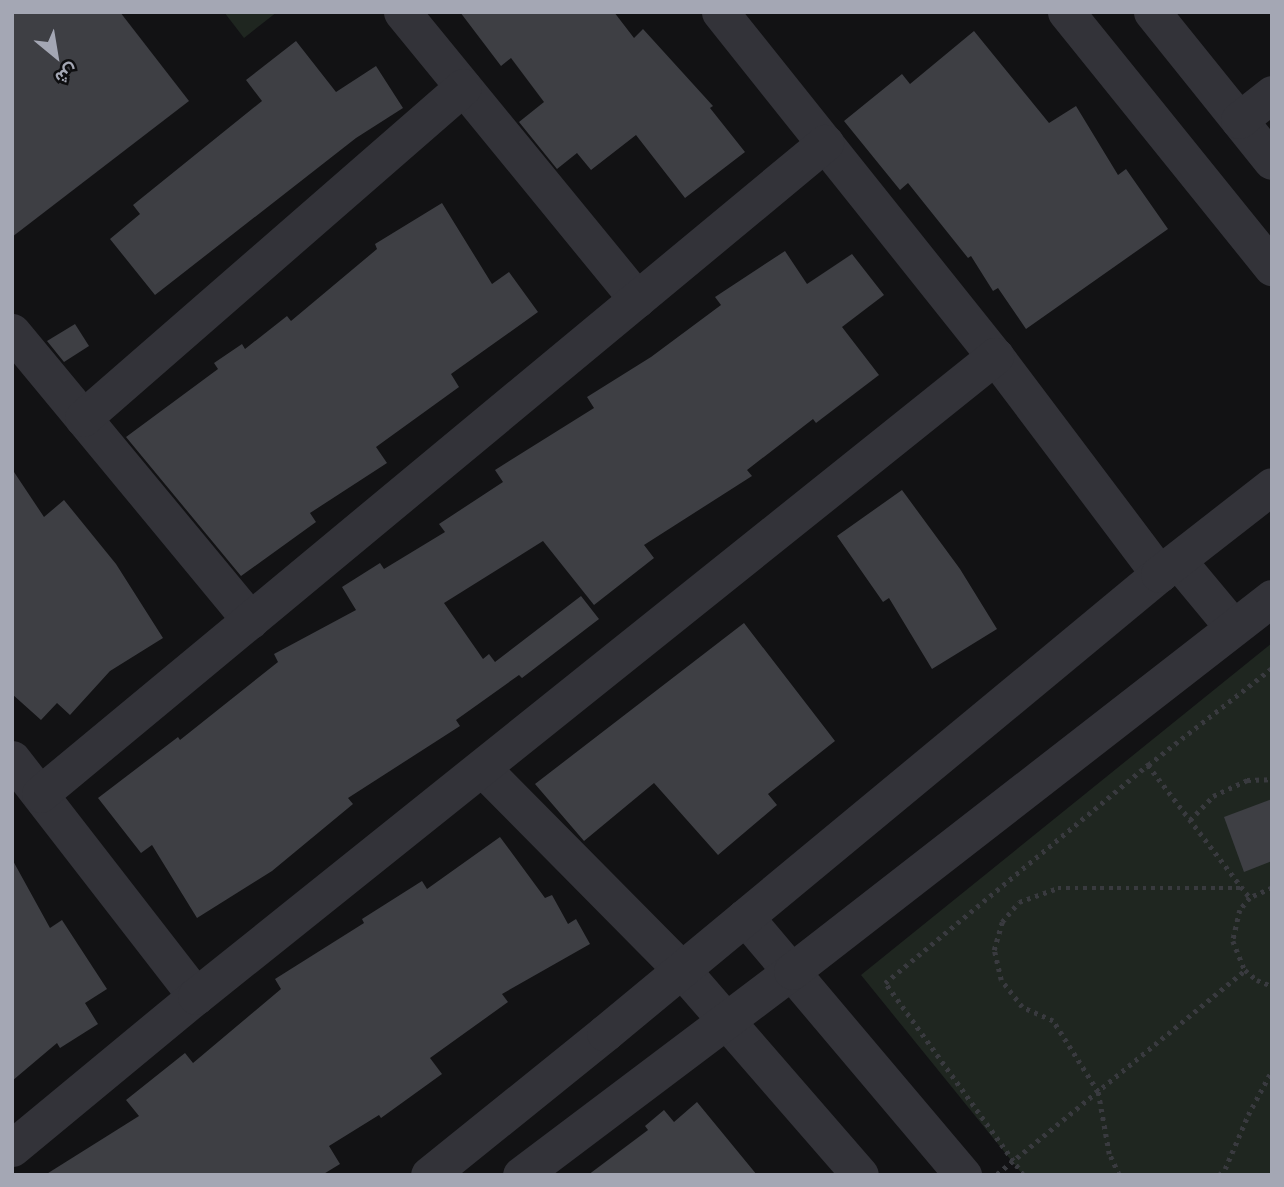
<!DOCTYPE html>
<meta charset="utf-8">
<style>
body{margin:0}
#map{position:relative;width:1284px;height:1187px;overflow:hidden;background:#121214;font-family:Poppins,Vazirmatn,sans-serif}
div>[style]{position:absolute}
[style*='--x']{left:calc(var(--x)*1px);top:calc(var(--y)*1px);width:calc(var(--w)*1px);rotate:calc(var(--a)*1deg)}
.green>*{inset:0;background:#1f2620}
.building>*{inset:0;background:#3e3f44}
.path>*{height:4.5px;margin-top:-2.25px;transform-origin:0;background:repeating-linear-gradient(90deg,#393a3f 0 3.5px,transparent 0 8.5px)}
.minor>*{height:37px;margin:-18.5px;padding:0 18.5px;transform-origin:18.5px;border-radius:18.5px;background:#333339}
span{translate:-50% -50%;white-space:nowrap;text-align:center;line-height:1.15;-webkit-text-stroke:5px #0d0d0f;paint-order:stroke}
.frame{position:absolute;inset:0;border:14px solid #a4a7b4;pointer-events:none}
.north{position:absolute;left:21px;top:21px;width:70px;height:70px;-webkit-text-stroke:5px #0d0d0f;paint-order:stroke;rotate:150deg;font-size:19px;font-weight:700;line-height:28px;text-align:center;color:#a4a7b4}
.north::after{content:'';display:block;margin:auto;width:24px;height:32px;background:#a4a7b4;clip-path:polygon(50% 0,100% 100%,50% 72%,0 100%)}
</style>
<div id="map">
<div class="green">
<div style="clip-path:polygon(224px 12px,277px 12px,244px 38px)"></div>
<div style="clip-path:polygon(1272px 643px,1272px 1175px,1023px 1175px,861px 975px)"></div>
</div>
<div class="building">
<div style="clip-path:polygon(12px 12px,120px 12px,189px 101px,12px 237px)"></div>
<div style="clip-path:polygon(460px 12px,614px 12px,634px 38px,643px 29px,713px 106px,710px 108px,745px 152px,685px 198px,636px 135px,591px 170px,577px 153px,557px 169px,519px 122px,544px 102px,511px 58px,501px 66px)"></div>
<div style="clip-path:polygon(974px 31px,1049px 123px,1076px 106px,1118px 175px,1126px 169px,1168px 229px,1026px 329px,998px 288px,993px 291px,971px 256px,968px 258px,908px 183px,900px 190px,844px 121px,902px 74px,910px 84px)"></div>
<div style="clip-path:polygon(296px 41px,336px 92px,376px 66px,403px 108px,356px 138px,155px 295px,110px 239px,140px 214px,133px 205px,262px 101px,246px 80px)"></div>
<div style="clip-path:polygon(442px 203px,492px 284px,509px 272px,538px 312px,451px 374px,459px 387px,376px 447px,387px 463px,310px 513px,316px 522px,241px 576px,126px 437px,218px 369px,214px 363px,242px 344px,245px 349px,287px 316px,291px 321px,377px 249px,375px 244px)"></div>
<div style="clip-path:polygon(785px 251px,807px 284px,852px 254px,884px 295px,842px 327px,879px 375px,816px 423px,813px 419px,747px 470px,752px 476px,644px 545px,654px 558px,594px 605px,543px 541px,444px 603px,483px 659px,489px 654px,495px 662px,581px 596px,599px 619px,522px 678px,519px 675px,456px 720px,460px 726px,348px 798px,353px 804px,272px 871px,197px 918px,152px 845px,141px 853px,98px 798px,178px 737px,180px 740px,278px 662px,274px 654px,356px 610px,342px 587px,380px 563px,384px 569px,445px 532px,439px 524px,503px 482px,495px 470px,594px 408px,587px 397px,651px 357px,721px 305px,715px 297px)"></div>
<div style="clip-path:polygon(75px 324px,89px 346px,64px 362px,47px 341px)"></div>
<div style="clip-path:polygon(12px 469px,44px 517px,64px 500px,116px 564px,163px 638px,110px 671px,70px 715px,57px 703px,41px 720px,12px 694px)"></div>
<div style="clip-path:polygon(902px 490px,960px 569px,997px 629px,932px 669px,889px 598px,883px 602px,837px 536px)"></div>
<div style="clip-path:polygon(744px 623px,835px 741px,768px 794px,777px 805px,718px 855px,654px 783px,584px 841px,535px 784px)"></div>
<div style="clip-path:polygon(1272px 799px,1272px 861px,1244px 872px,1224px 817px)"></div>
<div style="clip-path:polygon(500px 837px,545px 898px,552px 895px,568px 924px,576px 919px,590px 944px,502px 994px,508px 1002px,430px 1058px,442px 1074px,381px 1118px,379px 1115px,329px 1146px,340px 1164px,322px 1175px,45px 1175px,139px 1116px,126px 1100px,185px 1053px,193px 1063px,281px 989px,275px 979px,364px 923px,362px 919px,422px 881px,427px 889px)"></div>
<div style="clip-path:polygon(12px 859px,50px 928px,62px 920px,107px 989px,85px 1003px,98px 1024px,60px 1048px,57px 1043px,12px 1081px)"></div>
<div style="clip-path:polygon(697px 1102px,757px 1175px,588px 1175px,648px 1130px,645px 1126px,664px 1110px,674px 1122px)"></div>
</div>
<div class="path">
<div style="--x:1148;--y:765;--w:168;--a:52.5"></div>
<div style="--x:1190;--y:820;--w:33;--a:-46"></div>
<div style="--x:1213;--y:796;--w:38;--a:-25"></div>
<div style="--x:1247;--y:780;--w:25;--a:-2"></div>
<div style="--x:1272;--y:888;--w:24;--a:156"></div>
<div style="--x:1250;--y:898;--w:16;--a:130"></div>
<div style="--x:1240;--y:910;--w:32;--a:103"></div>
<div style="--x:1233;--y:941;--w:31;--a:68"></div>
<div style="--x:1245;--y:970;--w:16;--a:40"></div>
<div style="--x:1257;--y:980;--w:16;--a:22"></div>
<div style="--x:997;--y:1174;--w:321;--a:-39.4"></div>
<div style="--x:1023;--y:1175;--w:236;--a:-125.7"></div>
<div style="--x:885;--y:983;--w:342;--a:-39.7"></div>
<div style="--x:1148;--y:765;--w:157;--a:-38"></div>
<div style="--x:1119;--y:1175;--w:23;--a:-115"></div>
<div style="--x:1109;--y:1154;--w:63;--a:-100.1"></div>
<div style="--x:1098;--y:1092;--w:84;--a:-122.4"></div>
<div style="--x:1053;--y:1021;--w:34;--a:-156"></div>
<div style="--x:1022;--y:1007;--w:34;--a:-128"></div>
<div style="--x:1001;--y:980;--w:31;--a:-103"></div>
<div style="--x:994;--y:950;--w:29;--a:-74"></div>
<div style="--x:1002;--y:922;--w:26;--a:-50"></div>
<div style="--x:1019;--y:902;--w:41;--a:-19.7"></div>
<div style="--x:1058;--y:888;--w:184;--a:0"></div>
<div style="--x:1219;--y:1175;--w:8;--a:-45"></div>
<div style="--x:1225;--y:1169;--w:59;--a:-66.9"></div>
<div style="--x:1248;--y:1115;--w:51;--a:-61.9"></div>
</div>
<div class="minor">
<div style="--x:402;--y:12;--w:371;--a:50.7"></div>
<div style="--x:720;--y:12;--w:440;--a:51.4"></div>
<div style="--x:995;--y:356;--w:273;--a:53"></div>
<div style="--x:1066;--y:12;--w:328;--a:51.1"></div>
<div style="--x:1152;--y:12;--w:191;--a:51.2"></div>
<div style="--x:1239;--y:120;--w:42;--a:-38.2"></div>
<div style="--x:12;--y:332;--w:374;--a:50.4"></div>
<div style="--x:83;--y:418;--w:504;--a:-41.06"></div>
<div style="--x:1178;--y:561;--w:86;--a:50.2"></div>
<div style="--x:12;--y:759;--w:300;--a:52.2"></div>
<div style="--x:482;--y:768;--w:284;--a:45.3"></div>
<div style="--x:682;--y:970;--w:271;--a:49"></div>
<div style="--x:40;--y:794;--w:1020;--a:-39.67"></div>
<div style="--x:745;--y:917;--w:338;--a:49.8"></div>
<div style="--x:12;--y:1148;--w:239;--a:-39.6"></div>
<div style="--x:196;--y:996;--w:1024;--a:-38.69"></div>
<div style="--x:429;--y:1175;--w:226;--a:-38.9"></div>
<div style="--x:605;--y:1033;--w:719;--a:-39.64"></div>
<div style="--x:1159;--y:574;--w:143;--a:-37.9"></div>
<div style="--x:521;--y:1175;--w:339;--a:-37"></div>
<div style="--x:792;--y:971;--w:608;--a:-37.85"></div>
</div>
<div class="frame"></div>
<div class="north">ش</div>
</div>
